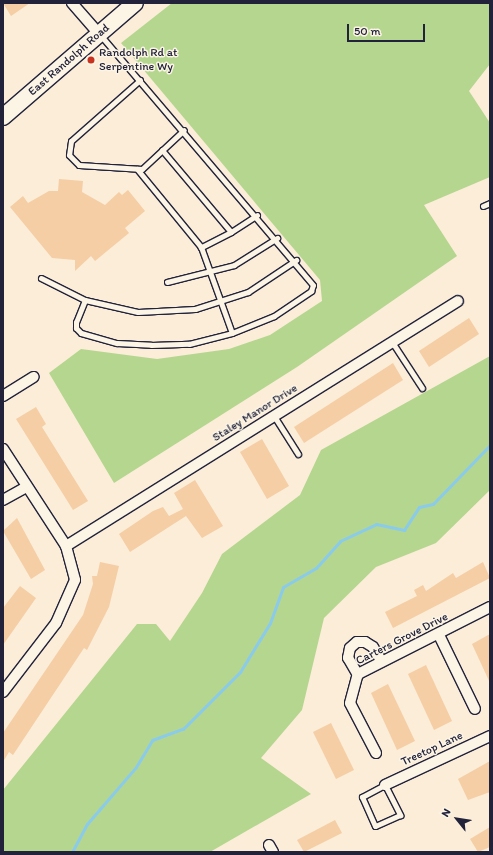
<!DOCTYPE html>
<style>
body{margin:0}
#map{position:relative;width:493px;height:855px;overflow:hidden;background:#fbedd8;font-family:Itim,sans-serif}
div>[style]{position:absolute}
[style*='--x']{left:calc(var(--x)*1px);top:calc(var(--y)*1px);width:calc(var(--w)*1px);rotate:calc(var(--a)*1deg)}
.green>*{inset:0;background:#b5d68f}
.stream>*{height:3px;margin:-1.5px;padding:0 1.5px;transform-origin:1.5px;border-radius:1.5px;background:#8acbeb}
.building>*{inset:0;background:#f5cea5}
.roads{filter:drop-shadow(1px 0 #22223b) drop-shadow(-1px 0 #22223b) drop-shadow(0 1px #22223b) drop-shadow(0 -1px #22223b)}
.lane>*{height:5px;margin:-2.5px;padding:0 2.5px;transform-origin:2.5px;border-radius:2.5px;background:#fcf5e5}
.street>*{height:10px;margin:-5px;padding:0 5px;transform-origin:5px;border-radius:5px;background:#fcf5e5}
.primary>*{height:16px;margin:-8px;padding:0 8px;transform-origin:8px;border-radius:8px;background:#fcf5e5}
.dots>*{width:11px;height:11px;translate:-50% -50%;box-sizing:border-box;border:2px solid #fcf5e5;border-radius:50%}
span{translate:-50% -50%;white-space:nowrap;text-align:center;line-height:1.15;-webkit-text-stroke:3px #fcf5e5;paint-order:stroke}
.poi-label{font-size:12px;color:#22223b}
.left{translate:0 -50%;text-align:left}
.street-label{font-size:12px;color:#22223b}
.frame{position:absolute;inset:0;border:4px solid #22223b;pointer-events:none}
.north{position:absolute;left:437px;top:799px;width:40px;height:40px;-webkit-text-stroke:3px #fcf5e5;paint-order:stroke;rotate:300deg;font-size:11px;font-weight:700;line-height:16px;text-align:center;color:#22223b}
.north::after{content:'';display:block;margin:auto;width:14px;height:18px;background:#22223b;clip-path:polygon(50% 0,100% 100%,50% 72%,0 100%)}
.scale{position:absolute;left:347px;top:24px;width:78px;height:18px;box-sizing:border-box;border:2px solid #22223b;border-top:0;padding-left:5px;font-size:12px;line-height:14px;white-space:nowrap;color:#22223b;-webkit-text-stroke:3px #fcf5e5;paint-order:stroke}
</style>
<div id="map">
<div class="green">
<div style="clip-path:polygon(172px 3px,490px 3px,490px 64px,469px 91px,490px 123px,490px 177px,424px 205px,457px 256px,297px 367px,114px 483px,49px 373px,81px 349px,157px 359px,229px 349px,270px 335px,322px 301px,320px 280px,121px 43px)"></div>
<div style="clip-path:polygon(490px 356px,490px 490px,436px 543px,376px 567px,324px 618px,302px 710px,261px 758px,311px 794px,210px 852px,3px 852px,3px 790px,137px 624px,156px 624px,170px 641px,202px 593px,222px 554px,300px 495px,321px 450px)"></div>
</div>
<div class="stream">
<div style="--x:72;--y:852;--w:32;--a:-62"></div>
<div style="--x:87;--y:824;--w:75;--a:-49.3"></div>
<div style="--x:136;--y:767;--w:31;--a:-59"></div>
<div style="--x:152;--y:740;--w:33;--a:-20"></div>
<div style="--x:183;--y:729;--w:81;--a:-45"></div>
<div style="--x:240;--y:672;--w:57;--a:-58.5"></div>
<div style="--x:270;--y:623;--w:38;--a:-70"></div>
<div style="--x:283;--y:587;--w:38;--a:-30"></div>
<div style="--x:316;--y:568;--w:36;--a:-48"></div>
<div style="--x:340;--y:541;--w:40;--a:-25"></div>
<div style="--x:376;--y:524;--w:29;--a:12"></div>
<div style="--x:404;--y:530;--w:27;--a:-57"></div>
<div style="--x:419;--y:507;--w:14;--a:-12"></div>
<div style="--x:433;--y:504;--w:82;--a:-46"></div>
</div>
<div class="building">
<div style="clip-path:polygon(3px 3px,30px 3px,11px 16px)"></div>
<div style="clip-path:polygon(59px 179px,83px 181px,82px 192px,105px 205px,119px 192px,122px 195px,128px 190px,145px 211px,125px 228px,129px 233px,95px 261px,91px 256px,75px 271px,75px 260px,52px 258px,10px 207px,23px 196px,28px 203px,49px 191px,58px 191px)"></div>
<div style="clip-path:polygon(469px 318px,479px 334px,429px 367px,419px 351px)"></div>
<div style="clip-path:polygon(393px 363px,403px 380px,304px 443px,294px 427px)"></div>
<div style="clip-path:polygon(36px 407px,46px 424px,42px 427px,88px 501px,73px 510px,16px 419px)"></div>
<div style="clip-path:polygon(262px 439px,289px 486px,267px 499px,240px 452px)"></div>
<div style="clip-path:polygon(195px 480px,223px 526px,202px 538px,186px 516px,130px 552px,119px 534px,153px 511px,163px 507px,169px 516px,183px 509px,174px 493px)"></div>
<div style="clip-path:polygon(17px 518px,45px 570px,31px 579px,3px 531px)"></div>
<div style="clip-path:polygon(100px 562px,119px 566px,109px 607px,87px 650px,84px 648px,13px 755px,9px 752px,3px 762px,3px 733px,83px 615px,93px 584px,92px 576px,97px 576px)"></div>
<div style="clip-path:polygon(483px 562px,490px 578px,393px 628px,385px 612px,417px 596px,414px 590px,423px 585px,426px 591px,453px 573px,456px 578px)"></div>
<div style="clip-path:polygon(20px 586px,36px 598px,3px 645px,3px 608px)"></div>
<div style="clip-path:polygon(490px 634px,490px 683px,472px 644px)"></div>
<div style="clip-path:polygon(426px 665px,452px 721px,434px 730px,408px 674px)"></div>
<div style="clip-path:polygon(388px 684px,415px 741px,397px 750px,371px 693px)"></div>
<div style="clip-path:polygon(331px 723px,354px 770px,336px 779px,313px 732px)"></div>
<div style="clip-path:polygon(490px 761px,490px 792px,468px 800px,458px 779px)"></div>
<div style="clip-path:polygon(335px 820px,342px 833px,304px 852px,297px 840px)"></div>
<div style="clip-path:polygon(490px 827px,490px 847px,478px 852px,470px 839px)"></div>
</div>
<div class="roads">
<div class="lane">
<div style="--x:140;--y:80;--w:92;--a:138.5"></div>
<div style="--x:71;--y:141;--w:14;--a:98"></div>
<div style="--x:69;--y:155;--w:14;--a:45"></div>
<div style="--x:79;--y:165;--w:63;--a:3.6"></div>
<div style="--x:142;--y:169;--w:57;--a:-42.9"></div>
<div style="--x:162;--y:150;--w:107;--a:49.9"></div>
<div style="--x:231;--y:232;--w:34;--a:153"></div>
<div style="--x:137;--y:169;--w:101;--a:50.6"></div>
<div style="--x:201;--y:247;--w:91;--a:70.2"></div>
<div style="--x:483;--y:206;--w:8;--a:-23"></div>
<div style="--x:231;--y:232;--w:31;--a:-33"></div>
<div style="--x:41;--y:278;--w:49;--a:26.6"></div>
<div style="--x:85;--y:300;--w:24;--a:112"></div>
<div style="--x:76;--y:322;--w:6;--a:90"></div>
<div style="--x:76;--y:328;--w:7;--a:45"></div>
<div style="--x:81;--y:333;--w:37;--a:16"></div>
<div style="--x:117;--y:343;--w:34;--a:3"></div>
<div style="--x:151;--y:345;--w:38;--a:-2"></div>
<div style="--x:189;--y:344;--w:44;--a:-14.3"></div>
<div style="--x:232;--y:333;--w:45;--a:-22"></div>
<div style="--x:274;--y:316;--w:45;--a:-34"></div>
<div style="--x:311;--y:291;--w:6;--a:-72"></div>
<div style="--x:313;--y:285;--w:327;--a:-130.4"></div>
<div style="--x:167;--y:282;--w:69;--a:-14.2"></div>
<div style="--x:234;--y:265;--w:51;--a:-32.1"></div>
<div style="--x:85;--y:300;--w:54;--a:12.8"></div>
<div style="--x:138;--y:312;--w:57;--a:-3"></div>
<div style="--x:195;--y:309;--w:56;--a:-17.8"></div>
<div style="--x:248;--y:292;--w:58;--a:-33.7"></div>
<div style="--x:392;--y:342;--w:55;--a:56.9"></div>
<div style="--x:274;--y:416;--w:45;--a:57.7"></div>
<div style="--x:385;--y:785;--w:34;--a:63"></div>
<div style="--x:400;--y:815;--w:27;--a:156"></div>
<div style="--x:375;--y:826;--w:32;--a:-114"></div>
<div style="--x:362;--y:797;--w:26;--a:-28"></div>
</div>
<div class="street">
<div style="--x:72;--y:3;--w:41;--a:48.9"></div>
<div style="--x:3;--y:396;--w:36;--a:-32"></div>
<div style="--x:3;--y:449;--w:116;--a:57"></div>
<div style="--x:66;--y:546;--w:35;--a:75"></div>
<div style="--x:75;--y:580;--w:47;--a:113.8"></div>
<div style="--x:56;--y:623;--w:87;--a:127.5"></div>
<div style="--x:3;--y:500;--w:26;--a:-29"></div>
<div style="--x:66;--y:546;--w:462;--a:-32"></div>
<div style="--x:439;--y:635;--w:82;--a:64.1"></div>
<div style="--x:358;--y:675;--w:20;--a:-120"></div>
<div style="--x:348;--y:658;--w:10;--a:-79"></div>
<div style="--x:350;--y:648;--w:9;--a:-41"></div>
<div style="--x:357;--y:642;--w:8;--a:0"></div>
<div style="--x:365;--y:642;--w:9;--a:32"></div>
<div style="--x:373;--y:647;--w:17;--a:59"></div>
<div style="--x:376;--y:753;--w:56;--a:-117.5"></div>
<div style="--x:350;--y:703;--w:30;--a:-75"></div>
<div style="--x:358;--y:674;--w:148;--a:-26.9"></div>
<div style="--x:385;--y:785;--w:116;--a:-25"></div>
<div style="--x:269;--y:845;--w:8;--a:60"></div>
</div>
<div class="primary">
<div style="--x:3;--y:117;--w:174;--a:-40.8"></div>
</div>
</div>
<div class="dots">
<div style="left:91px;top:60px;background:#c8321e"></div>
</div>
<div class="poi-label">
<span class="left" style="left:99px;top:60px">Randolph Rd at<br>Serpentine Wy</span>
</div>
<div class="street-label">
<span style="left:69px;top:60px;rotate:-41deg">East Randolph Road</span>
<span style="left:255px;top:413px;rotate:-32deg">Staley Manor Drive</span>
<span style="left:402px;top:639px;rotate:-27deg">Carters Grove Drive</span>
<span style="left:432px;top:749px;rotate:-25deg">Treetop Lane</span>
</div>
<div class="frame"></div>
<div class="north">N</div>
<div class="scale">50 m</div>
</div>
